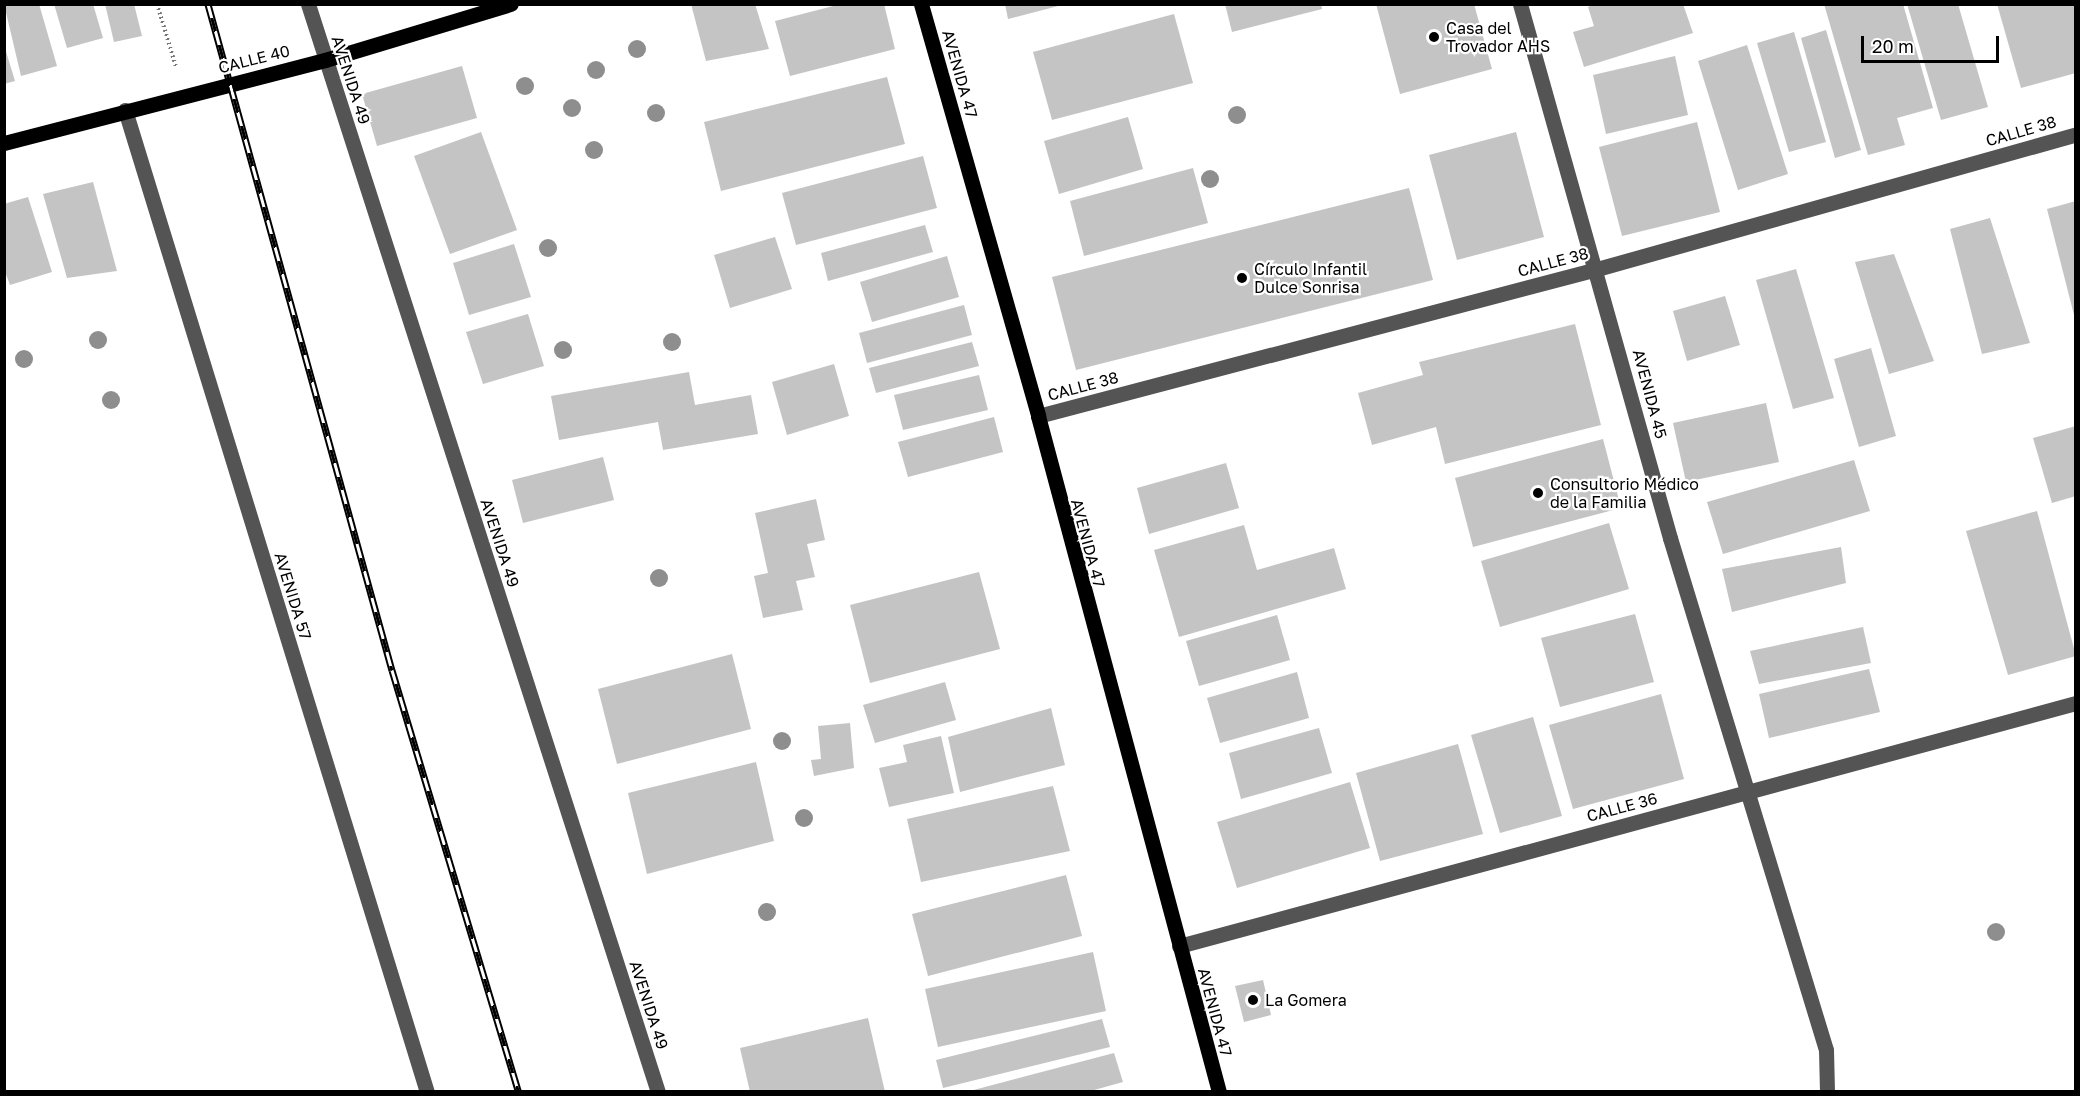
<!DOCTYPE html>
<meta charset="utf-8">
<style>
body{margin:0}
#map{position:relative;width:2080px;height:1096px;overflow:hidden;background:#fff;font-family:"Golos Text",sans-serif}
div>[style]{position:absolute}
[style*='--x']{left:calc(var(--x)*1px);top:calc(var(--y)*1px);width:calc(var(--w)*1px);rotate:calc(var(--a)*1deg)}
.building>*{inset:0;background:#c4c4c4}
.path>*{height:4px;margin-top:-2px;transform-origin:0;background:repeating-linear-gradient(90deg,#767676 0 1.5px,transparent 0 4.5px)}
.minor>*{height:15px;margin:-7.5px;padding:0 7.5px;transform-origin:7.5px;border-radius:7.5px;background:#545454}
.major>*{height:15px;margin:-7.5px;padding:0 7.5px;transform-origin:7.5px;border-radius:7.5px;background:#000}
.rail>*{height:7px;margin-top:-3.5px;transform-origin:0;background:repeating-linear-gradient(90deg,#fff 0 14px,#000 0 28px);box-sizing:border-box;border-block:2px solid #000}
.trees>*{width:18px;height:18px;margin:-9px;border-radius:50%;background:#8e8e8e}
.dots>*{width:16px;height:16px;translate:-50% -50%;box-sizing:border-box;border:3px solid #fff;border-radius:50%}
span{translate:-50% -50%;white-space:nowrap;text-align:center;line-height:1.15;-webkit-text-stroke:4.5px #fff;paint-order:stroke}
.poi-label{font-size:16px;color:#000}
.left{translate:0 -50%;text-align:left}
.street-label{font-size:16px;color:#000}
.frame{position:absolute;inset:0;border:6px solid #000;pointer-events:none}
.scale{position:absolute;left:1861px;top:36px;width:138px;height:27px;box-sizing:border-box;border:3px solid #000;border-top:0;padding-left:8px;font-size:18px;line-height:21px;white-space:nowrap;color:#000;-webkit-text-stroke:4px #fff;paint-order:stroke}
</style>
<div id="map">
<div class="building">
<div style="clip-path:polygon(4px 4px,39px 4px,57px 66px,21px 76px)"></div>
<div style="clip-path:polygon(54px 4px,93px 4px,103px 38px,67px 48px)"></div>
<div style="clip-path:polygon(105px 4px,134px 4px,142px 36px,114px 42px)"></div>
<div style="clip-path:polygon(691px 4px,755px 4px,769px 49px,706px 61px)"></div>
<div style="clip-path:polygon(841px 4px,884px 4px,895px 49px,790px 76px,775px 21px)"></div>
<div style="clip-path:polygon(1005px 4px,1062px 4px,1062px 5px,1008px 19px)"></div>
<div style="clip-path:polygon(1225px 4px,1321px 4px,1322px 9px,1232px 32px)"></div>
<div style="clip-path:polygon(1376px 4px,1474px 4px,1492px 69px,1400px 94px)"></div>
<div style="clip-path:polygon(1595px 4px,1683px 4px,1693px 33px,1584px 67px,1573px 32px,1594px 26px,1588px 7px)"></div>
<div style="clip-path:polygon(1824px 4px,1903px 4px,1933px 108px,1897px 118px,1905px 145px,1868px 155px)"></div>
<div style="clip-path:polygon(1907px 4px,1958px 4px,1988px 107px,1941px 120px)"></div>
<div style="clip-path:polygon(1997px 4px,2076px 4px,2076px 73px,2021px 88px)"></div>
<div style="clip-path:polygon(1174px 14px,1193px 83px,1052px 120px,1033px 52px)"></div>
<div style="clip-path:polygon(1826px 30px,1861px 150px,1835px 158px,1801px 38px)"></div>
<div style="clip-path:polygon(1794px 32px,1826px 142px,1789px 152px,1757px 43px)"></div>
<div style="clip-path:polygon(4px 45px,15px 81px,4px 84px)"></div>
<div style="clip-path:polygon(1747px 45px,1788px 174px,1738px 190px,1698px 61px)"></div>
<div style="clip-path:polygon(1675px 56px,1688px 115px,1606px 134px,1593px 75px)"></div>
<div style="clip-path:polygon(462px 66px,477px 118px,377px 146px,362px 94px)"></div>
<div style="clip-path:polygon(887px 77px,905px 144px,721px 191px,704px 122px)"></div>
<div style="clip-path:polygon(1128px 117px,1143px 169px,1059px 194px,1044px 141px)"></div>
<div style="clip-path:polygon(1697px 122px,1720px 212px,1622px 236px,1599px 147px)"></div>
<div style="clip-path:polygon(481px 132px,517px 230px,450px 254px,414px 156px)"></div>
<div style="clip-path:polygon(1516px 132px,1544px 237px,1457px 260px,1429px 155px)"></div>
<div style="clip-path:polygon(923px 156px,937px 208px,796px 245px,782px 193px)"></div>
<div style="clip-path:polygon(1193px 168px,1208px 223px,1084px 256px,1070px 201px)"></div>
<div style="clip-path:polygon(93px 182px,117px 271px,67px 278px,43px 194px)"></div>
<div style="clip-path:polygon(1409px 188px,1433px 280px,1076px 370px,1052px 277px)"></div>
<div style="clip-path:polygon(28px 197px,52px 272px,10px 285px,4px 269px,4px 204px)"></div>
<div style="clip-path:polygon(2076px 201px,2076px 319px,2075px 319px,2047px 209px)"></div>
<div style="clip-path:polygon(1990px 218px,2030px 343px,1982px 354px,1950px 229px)"></div>
<div style="clip-path:polygon(925px 225px,933px 252px,828px 281px,821px 253px)"></div>
<div style="clip-path:polygon(775px 237px,792px 289px,730px 308px,714px 255px)"></div>
<div style="clip-path:polygon(514px 244px,531px 297px,469px 315px,453px 263px)"></div>
<div style="clip-path:polygon(1894px 254px,1934px 361px,1889px 374px,1855px 262px)"></div>
<div style="clip-path:polygon(947px 256px,959px 297px,872px 322px,860px 282px)"></div>
<div style="clip-path:polygon(1796px 269px,1834px 398px,1793px 409px,1756px 280px)"></div>
<div style="clip-path:polygon(1725px 296px,1740px 345px,1687px 361px,1673px 311px)"></div>
<div style="clip-path:polygon(964px 305px,972px 335px,867px 363px,859px 333px)"></div>
<div style="clip-path:polygon(528px 314px,544px 366px,483px 384px,466px 332px)"></div>
<div style="clip-path:polygon(1575px 324px,1601px 425px,1445px 464px,1436px 427px,1372px 445px,1358px 393px,1423px 375px,1419px 362px)"></div>
<div style="clip-path:polygon(972px 342px,979px 366px,876px 393px,869px 368px)"></div>
<div style="clip-path:polygon(1871px 348px,1896px 436px,1859px 447px,1834px 359px)"></div>
<div style="clip-path:polygon(834px 364px,849px 416px,787px 435px,772px 382px)"></div>
<div style="clip-path:polygon(689px 372px,695px 405px,751px 395px,758px 434px,663px 450px,658px 422px,559px 440px,551px 396px)"></div>
<div style="clip-path:polygon(979px 375px,988px 410px,903px 430px,894px 395px)"></div>
<div style="clip-path:polygon(1766px 403px,1779px 462px,1686px 482px,1673px 423px)"></div>
<div style="clip-path:polygon(994px 417px,1003px 452px,908px 477px,898px 442px)"></div>
<div style="clip-path:polygon(2076px 426px,2076px 496px,2052px 503px,2033px 438px)"></div>
<div style="clip-path:polygon(1603px 439px,1621px 508px,1473px 547px,1455px 478px)"></div>
<div style="clip-path:polygon(603px 457px,614px 500px,523px 523px,512px 480px)"></div>
<div style="clip-path:polygon(1854px 460px,1870px 511px,1723px 554px,1707px 502px)"></div>
<div style="clip-path:polygon(1226px 463px,1239px 508px,1149px 534px,1137px 488px)"></div>
<div style="clip-path:polygon(816px 499px,825px 540px,807px 544px,815px 577px,796px 581px,803px 610px,763px 618px,754px 576px,768px 573px,755px 513px)"></div>
<div style="clip-path:polygon(2037px 511px,2076px 656px,2008px 675px,1966px 531px)"></div>
<div style="clip-path:polygon(1609px 523px,1629px 589px,1500px 627px,1481px 561px)"></div>
<div style="clip-path:polygon(1244px 525px,1257px 570px,1334px 548px,1346px 589px,1179px 637px,1154px 550px)"></div>
<div style="clip-path:polygon(1841px 547px,1846px 583px,1732px 612px,1722px 569px)"></div>
<div style="clip-path:polygon(979px 572px,1000px 649px,870px 683px,850px 605px)"></div>
<div style="clip-path:polygon(1635px 614px,1654px 682px,1560px 707px,1541px 638px)"></div>
<div style="clip-path:polygon(1277px 615px,1290px 660px,1199px 686px,1186px 641px)"></div>
<div style="clip-path:polygon(1863px 627px,1871px 663px,1759px 684px,1750px 651px)"></div>
<div style="clip-path:polygon(732px 654px,751px 729px,617px 764px,598px 689px)"></div>
<div style="clip-path:polygon(1869px 669px,1880px 712px,1769px 738px,1759px 694px)"></div>
<div style="clip-path:polygon(1297px 672px,1309px 718px,1220px 743px,1207px 698px)"></div>
<div style="clip-path:polygon(945px 682px,956px 720px,875px 743px,863px 705px)"></div>
<div style="clip-path:polygon(1661px 694px,1684px 779px,1573px 809px,1549px 725px)"></div>
<div style="clip-path:polygon(1051px 708px,1065px 765px,960px 792px,948px 737px)"></div>
<div style="clip-path:polygon(1533px 717px,1562px 816px,1500px 833px,1471px 735px)"></div>
<div style="clip-path:polygon(850px 723px,854px 768px,814px 776px,811px 760px,821px 759px,818px 726px)"></div>
<div style="clip-path:polygon(1319px 728px,1332px 773px,1241px 799px,1229px 753px)"></div>
<div style="clip-path:polygon(941px 736px,954px 793px,889px 807px,879px 768px,907px 762px,903px 745px)"></div>
<div style="clip-path:polygon(1458px 744px,1483px 834px,1380px 861px,1356px 773px)"></div>
<div style="clip-path:polygon(756px 762px,774px 841px,647px 874px,628px 793px)"></div>
<div style="clip-path:polygon(1350px 782px,1370px 848px,1237px 888px,1217px 822px)"></div>
<div style="clip-path:polygon(1053px 786px,1070px 851px,921px 882px,907px 819px)"></div>
<div style="clip-path:polygon(1066px 875px,1082px 936px,928px 976px,912px 914px)"></div>
<div style="clip-path:polygon(1093px 952px,1106px 1011px,938px 1047px,925px 989px)"></div>
<div style="clip-path:polygon(1263px 980px,1271px 1015px,1244px 1022px,1235px 986px)"></div>
<div style="clip-path:polygon(868px 1018px,885px 1092px,750px 1092px,740px 1048px)"></div>
<div style="clip-path:polygon(1102px 1019px,1110px 1047px,943px 1088px,936px 1060px)"></div>
<div style="clip-path:polygon(1114px 1053px,1123px 1082px,1087px 1092px,966px 1092px)"></div>
</div>
<div class="path">
<div style="--x:157;--y:4;--w:66;--a:73.2"></div>
</div>
<div class="minor">
<div style="--x:308;--y:4;--w:1143;--a:72.17"></div>
<div style="--x:1520;--y:4;--w:555;--a:74.31"></div>
<div style="--x:1670;--y:538;--w:535;--a:73.05"></div>
<div style="--x:1826;--y:1050;--w:42;--a:88.6"></div>
<div style="--x:125;--y:110;--w:1027;--a:72.91"></div>
<div style="--x:1038;--y:416;--w:578;--a:-14.73"></div>
<div style="--x:1597;--y:269;--w:498;--a:-15.7"></div>
<div style="--x:1179;--y:946;--w:929;--a:-15.16"></div>
</div>
<div class="major">
<div style="--x:921;--y:4;--w:428;--a:74.1"></div>
<div style="--x:1038;--y:416;--w:700;--a:75.01"></div>
<div style="--x:4;--y:143;--w:332;--a:-14.5"></div>
<div style="--x:325;--y:60;--w:194;--a:-16.8"></div>
</div>
<div class="rail">
<div style="--x:208;--y:4;--w:691;--a:74.56"></div>
<div style="--x:392;--y:670;--w:441;--a:73.3"></div>
</div>
<div class="trees">
<div style="left:637px;top:49px"></div>
<div style="left:596px;top:70px"></div>
<div style="left:525px;top:86px"></div>
<div style="left:572px;top:108px"></div>
<div style="left:656px;top:113px"></div>
<div style="left:1237px;top:115px"></div>
<div style="left:594px;top:150px"></div>
<div style="left:1210px;top:179px"></div>
<div style="left:548px;top:248px"></div>
<div style="left:98px;top:340px"></div>
<div style="left:672px;top:342px"></div>
<div style="left:563px;top:350px"></div>
<div style="left:24px;top:359px"></div>
<div style="left:111px;top:400px"></div>
<div style="left:659px;top:578px"></div>
<div style="left:782px;top:741px"></div>
<div style="left:804px;top:818px"></div>
<div style="left:767px;top:912px"></div>
<div style="left:1996px;top:932px"></div>
</div>
<div class="dots">
<div style="left:1434px;top:37px;background:#000"></div>
<div style="left:1242px;top:278px;background:#000"></div>
<div style="left:1538px;top:493px;background:#000"></div>
<div style="left:1253px;top:1000px;background:#000"></div>
</div>
<div class="poi-label">
<span class="left" style="left:1446px;top:37px">Casa del<br>Trovador AHS</span>
<span class="left" style="left:1254px;top:278px">Círculo Infantil<br>Dulce Sonrisa</span>
<span class="left" style="left:1550px;top:493px">Consultorio Médico<br>de la Familia</span>
<span class="left" style="left:1265px;top:1000px">La Gomera</span>
</div>
<div class="street-label">
<span style="left:254px;top:59px;rotate:-14deg">CALLE 40</span>
<span style="left:960px;top:74px;rotate:74deg">AVENIDA 47</span>
<span style="left:351px;top:80px;rotate:72deg">AVENIDA 49</span>
<span style="left:2021px;top:131px;rotate:-16deg">CALLE 38</span>
<span style="left:1553px;top:262px;rotate:-15deg">CALLE 38</span>
<span style="left:1083px;top:386px;rotate:-15deg">CALLE 38</span>
<span style="left:1650px;top:394px;rotate:75deg">AVENIDA 45</span>
<span style="left:500px;top:543px;rotate:72deg">AVENIDA 49</span>
<span style="left:1088px;top:543px;rotate:75deg">AVENIDA 47</span>
<span style="left:293px;top:596px;rotate:73deg">AVENIDA 57</span>
<span style="left:1622px;top:807px;rotate:-15deg">CALLE 36</span>
<span style="left:649px;top:1005px;rotate:72deg">AVENIDA 49</span>
<span style="left:1215px;top:1012px;rotate:75deg">AVENIDA 47</span>
</div>
<div class="frame"></div>
<div class="scale">20 m</div>
</div>
